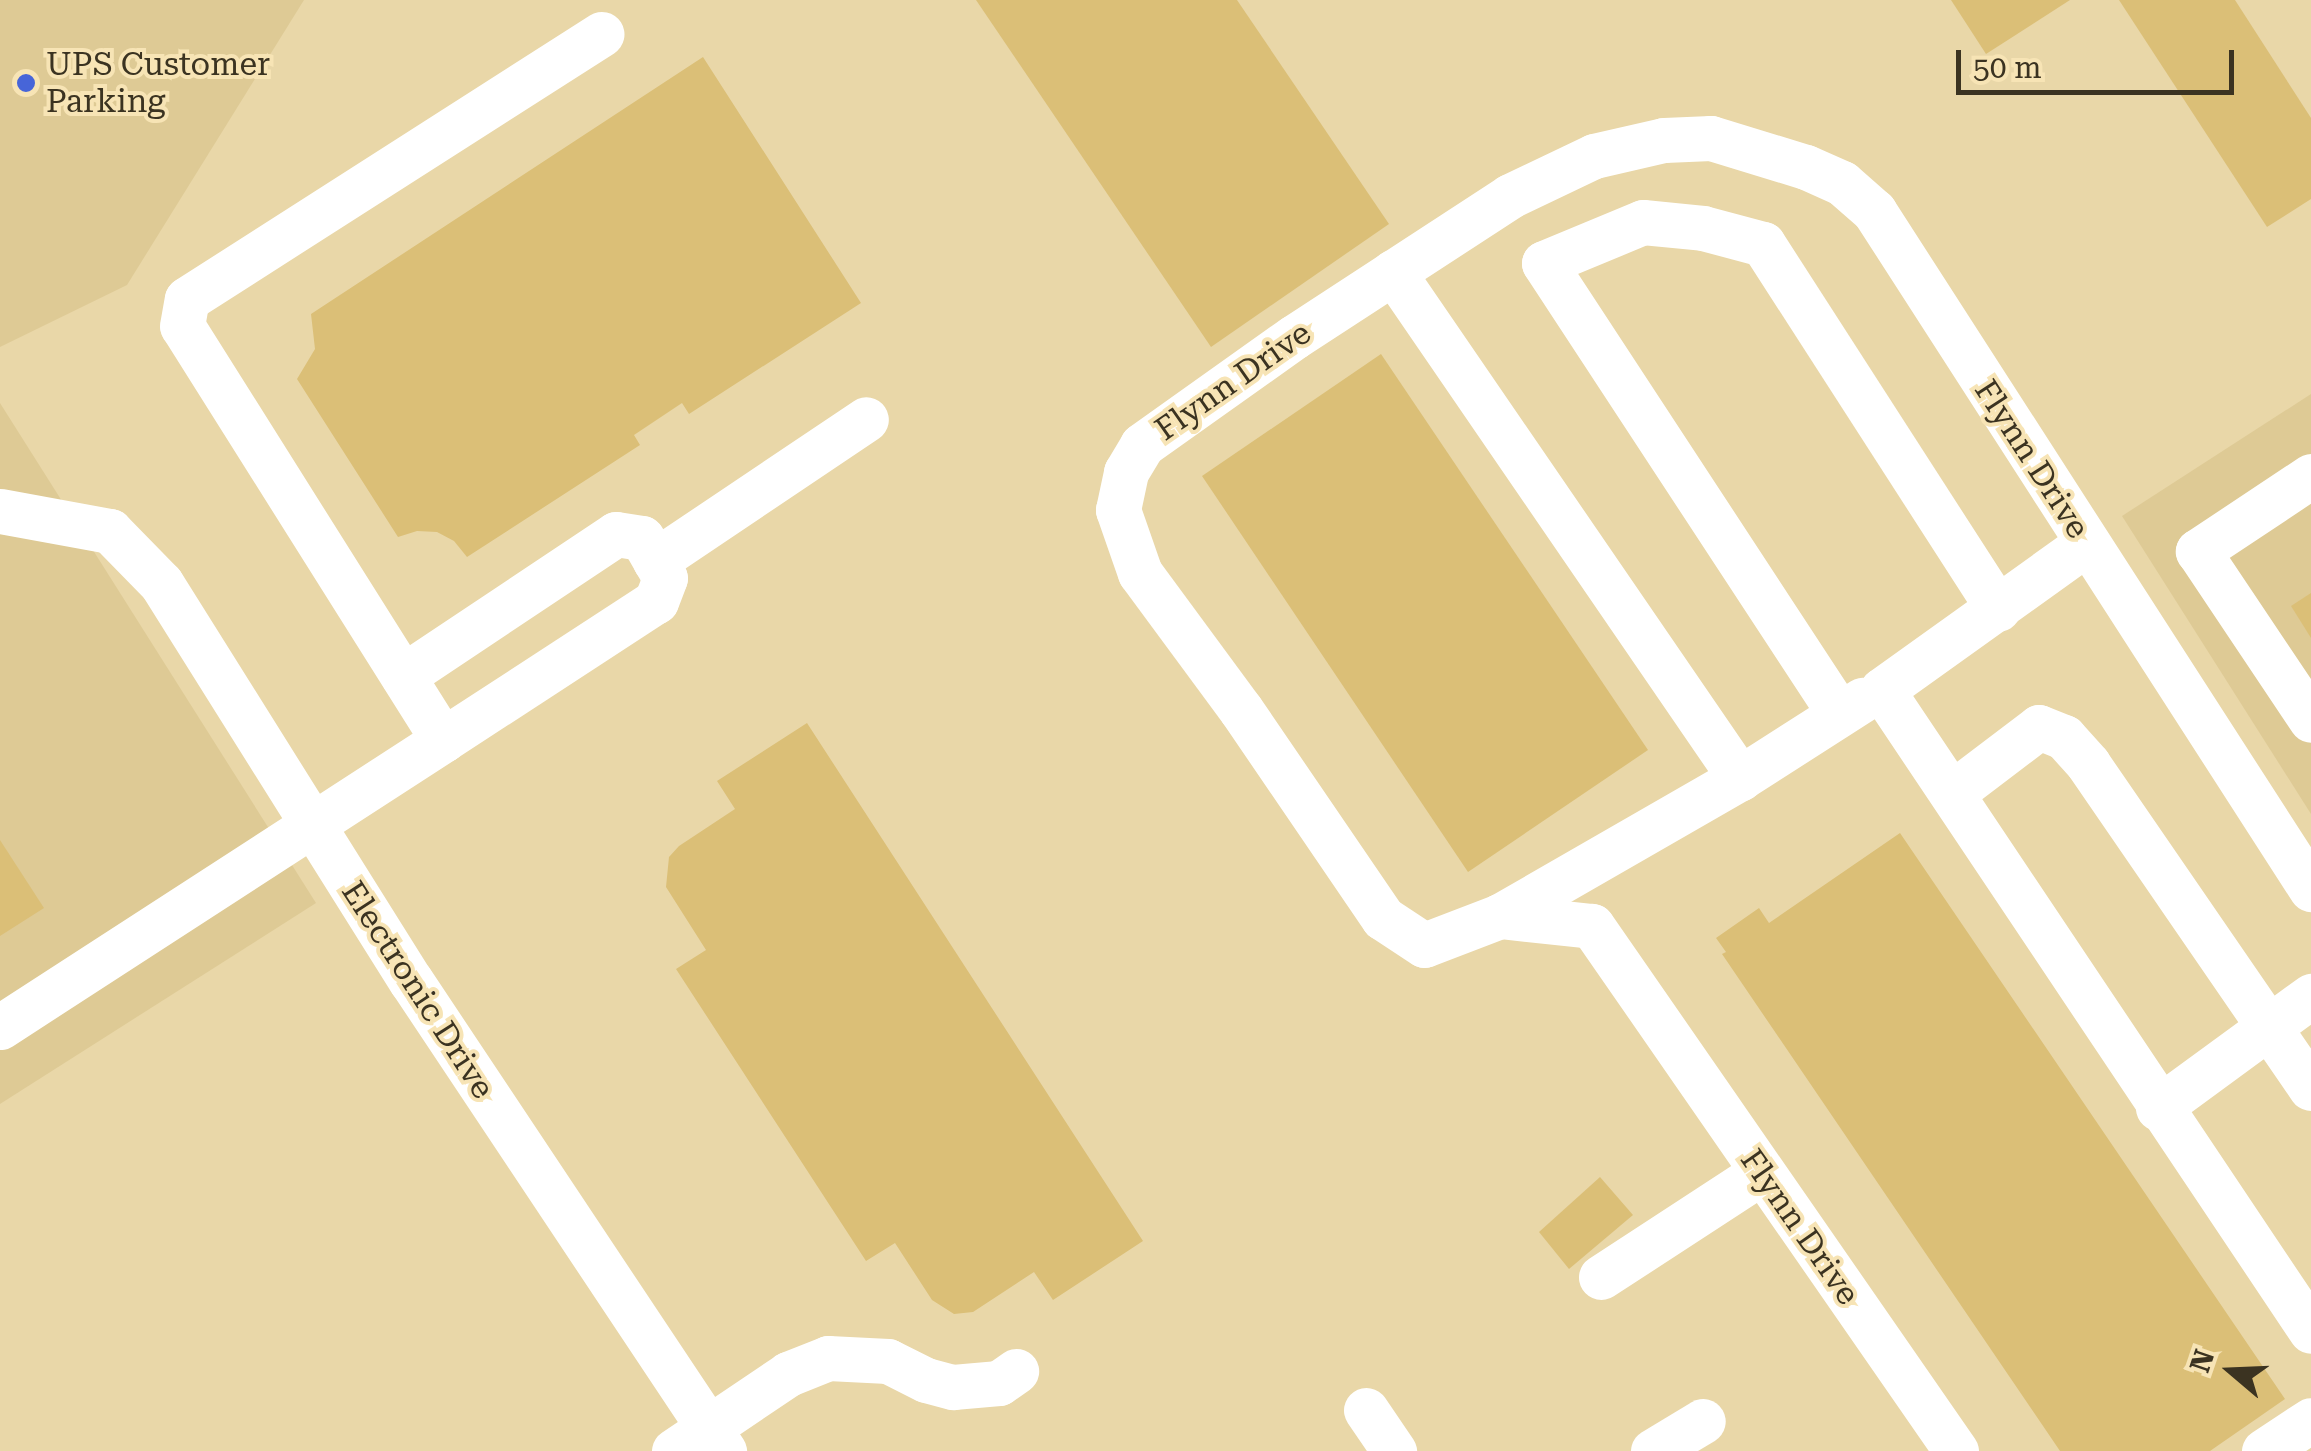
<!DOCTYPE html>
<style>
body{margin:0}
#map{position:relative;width:2311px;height:1451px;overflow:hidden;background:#e9d7a8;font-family:"Roboto Serif",serif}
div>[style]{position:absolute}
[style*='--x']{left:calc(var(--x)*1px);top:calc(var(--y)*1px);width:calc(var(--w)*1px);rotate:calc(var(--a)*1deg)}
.built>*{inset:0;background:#deca95}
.building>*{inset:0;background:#dbbf77}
.minor>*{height:45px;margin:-22.5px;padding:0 22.5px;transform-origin:22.5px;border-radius:22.5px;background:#fff}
.dots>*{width:28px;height:28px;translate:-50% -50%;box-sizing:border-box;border:5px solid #f7e4b5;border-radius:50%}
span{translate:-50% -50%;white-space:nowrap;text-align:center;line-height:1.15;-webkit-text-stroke:8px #f7e4b5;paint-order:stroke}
.poi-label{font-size:32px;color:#3b3321}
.left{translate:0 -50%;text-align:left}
.street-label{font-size:32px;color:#3b3321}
.north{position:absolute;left:2181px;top:1321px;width:100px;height:100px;-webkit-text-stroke:8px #f7e4b5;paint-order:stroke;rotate:289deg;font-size:28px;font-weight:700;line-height:40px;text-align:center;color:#3b3321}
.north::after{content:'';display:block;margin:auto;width:35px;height:45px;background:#3b3321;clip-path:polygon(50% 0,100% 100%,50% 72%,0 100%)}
.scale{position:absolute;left:1956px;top:50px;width:278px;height:45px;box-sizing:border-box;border:5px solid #3b3321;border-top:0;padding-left:12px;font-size:30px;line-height:35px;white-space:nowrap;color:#3b3321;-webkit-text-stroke:8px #f7e4b5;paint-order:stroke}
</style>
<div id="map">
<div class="built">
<div style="clip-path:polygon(0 0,304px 0,127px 285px,0 347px)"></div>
<div style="clip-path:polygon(2311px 394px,2311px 814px,2122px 516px)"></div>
<div style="clip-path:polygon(0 403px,316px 903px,0 1104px)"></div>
</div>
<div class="building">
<div style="clip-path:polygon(976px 0,1237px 0,1389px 224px,1211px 347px)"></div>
<div style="clip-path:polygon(1951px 0,2070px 0,1986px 54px)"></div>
<div style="clip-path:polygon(2119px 0,2235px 0,2311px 118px,2311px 199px,2267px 227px)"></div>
<div style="clip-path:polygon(703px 57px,861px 303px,689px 414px,682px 403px,634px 435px,640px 445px,467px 557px,454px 541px,437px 532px,417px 531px,398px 537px,297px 379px,315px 349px,311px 314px)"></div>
<div style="clip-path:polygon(1381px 354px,1648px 750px,1468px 872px,1202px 476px)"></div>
<div style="clip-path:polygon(2311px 593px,2311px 638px,2291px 606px)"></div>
<div style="clip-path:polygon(807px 723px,1143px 1241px,1053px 1300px,1034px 1272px,973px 1312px,954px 1314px,932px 1300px,895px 1243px,866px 1261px,676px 969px,706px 950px,666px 887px,669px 857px,679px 846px,735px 809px,717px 781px)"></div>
<div style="clip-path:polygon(1900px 833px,2285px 1399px,2210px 1451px,2060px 1451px,1722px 954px,1726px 952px,1716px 938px,1759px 908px,1769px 923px)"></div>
<div style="clip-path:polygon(0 840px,44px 908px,0 936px)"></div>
<div style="clip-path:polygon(1600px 1177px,1633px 1215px,1569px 1269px,1539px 1232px)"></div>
</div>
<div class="minor">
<div style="--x:1393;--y:272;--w:614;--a:55.56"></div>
<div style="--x:2311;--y:476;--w:136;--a:146.4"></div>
<div style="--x:2198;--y:551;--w:203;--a:56.2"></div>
<div style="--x:0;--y:511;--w:112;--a:10.3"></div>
<div style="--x:110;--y:531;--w:73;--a:45.6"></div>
<div style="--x:161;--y:583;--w:470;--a:57.9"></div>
<div style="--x:411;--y:981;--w:565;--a:56.34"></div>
<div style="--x:2087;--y:543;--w:252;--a:144.4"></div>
<div style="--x:1882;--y:690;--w:771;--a:56.21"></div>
<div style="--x:655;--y:561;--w:254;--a:-33.9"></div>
<div style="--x:403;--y:676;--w:256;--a:-33.7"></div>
<div style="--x:616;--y:534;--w:26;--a:9"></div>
<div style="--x:642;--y:538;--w:46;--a:60.1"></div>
<div style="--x:665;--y:578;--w:25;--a:111"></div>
<div style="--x:656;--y:601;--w:254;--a:146.9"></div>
<div style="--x:1839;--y:713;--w:538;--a:-123.25"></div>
<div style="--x:1544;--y:263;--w:107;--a:-22.5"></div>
<div style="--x:1643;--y:222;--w:60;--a:5.7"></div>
<div style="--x:1703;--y:228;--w:62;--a:14.9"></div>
<div style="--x:1763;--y:244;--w:434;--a:57.2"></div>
<div style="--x:1952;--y:793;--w:109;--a:-37.2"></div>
<div style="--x:2039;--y:727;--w:27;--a:22"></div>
<div style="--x:2064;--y:737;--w:36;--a:48"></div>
<div style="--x:2088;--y:764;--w:393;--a:55.5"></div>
<div style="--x:1500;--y:916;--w:277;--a:-29.9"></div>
<div style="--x:1740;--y:778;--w:145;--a:-32.6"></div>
<div style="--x:0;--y:1027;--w:528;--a:-32.94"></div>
<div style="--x:443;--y:740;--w:489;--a:-122.2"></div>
<div style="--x:182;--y:326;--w:27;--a:-80"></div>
<div style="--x:187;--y:299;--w:492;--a:-32.6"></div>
<div style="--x:2158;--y:1108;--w:190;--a:-36.2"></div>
<div style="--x:1601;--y:1277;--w:192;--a:-33.1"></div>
<div style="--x:1366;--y:1410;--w:50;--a:55.7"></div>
<div style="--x:674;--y:1451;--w:138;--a:-34"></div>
<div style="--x:788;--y:1374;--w:43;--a:-21.8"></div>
<div style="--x:828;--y:1358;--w:60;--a:2.9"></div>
<div style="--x:888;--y:1361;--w:42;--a:26.6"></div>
<div style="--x:926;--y:1380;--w:28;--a:15"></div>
<div style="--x:953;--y:1387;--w:46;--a:-5"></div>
<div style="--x:999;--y:1383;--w:21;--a:-35"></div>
<div style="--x:1653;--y:1451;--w:58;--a:-31"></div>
<div style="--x:1956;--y:1451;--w:639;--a:-124.73"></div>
<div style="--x:1592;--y:926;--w:93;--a:-173.8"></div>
<div style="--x:1500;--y:916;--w:81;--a:159.1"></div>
<div style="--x:1424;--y:945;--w:49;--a:-146.6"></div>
<div style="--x:1383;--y:918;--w:252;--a:-124.3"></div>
<div style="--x:1241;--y:710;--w:170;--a:-126.4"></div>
<div style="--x:1140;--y:573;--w:67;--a:-109.2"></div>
<div style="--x:1118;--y:510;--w:39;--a:-78"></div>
<div style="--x:1126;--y:472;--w:31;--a:-59"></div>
<div style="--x:1142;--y:445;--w:186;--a:-35.4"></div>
<div style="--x:1294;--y:337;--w:258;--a:-33.1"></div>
<div style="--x:1510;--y:196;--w:93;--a:-25.5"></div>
<div style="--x:1594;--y:156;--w:72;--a:-12.9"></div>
<div style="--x:1664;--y:140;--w:47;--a:-2.4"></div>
<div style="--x:1711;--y:138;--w:99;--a:17"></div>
<div style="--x:1806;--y:167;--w:39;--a:24"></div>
<div style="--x:1842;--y:183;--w:43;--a:41.2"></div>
<div style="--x:1874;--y:211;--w:807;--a:57.2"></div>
<div style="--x:2264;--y:1451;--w:56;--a:-33.4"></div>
</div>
<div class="dots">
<div style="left:26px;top:83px;background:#4765d8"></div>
</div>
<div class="poi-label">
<span class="left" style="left:46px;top:83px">UPS Customer<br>Parking</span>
</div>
<div class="street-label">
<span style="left:1233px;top:381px;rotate:-35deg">Flynn Drive</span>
<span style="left:2032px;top:459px;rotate:57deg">Flynn Drive</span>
<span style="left:418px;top:990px;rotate:57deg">Electronic Drive</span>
<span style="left:1800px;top:1227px;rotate:55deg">Flynn Drive</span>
</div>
<div class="north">N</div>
<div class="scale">50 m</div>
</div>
